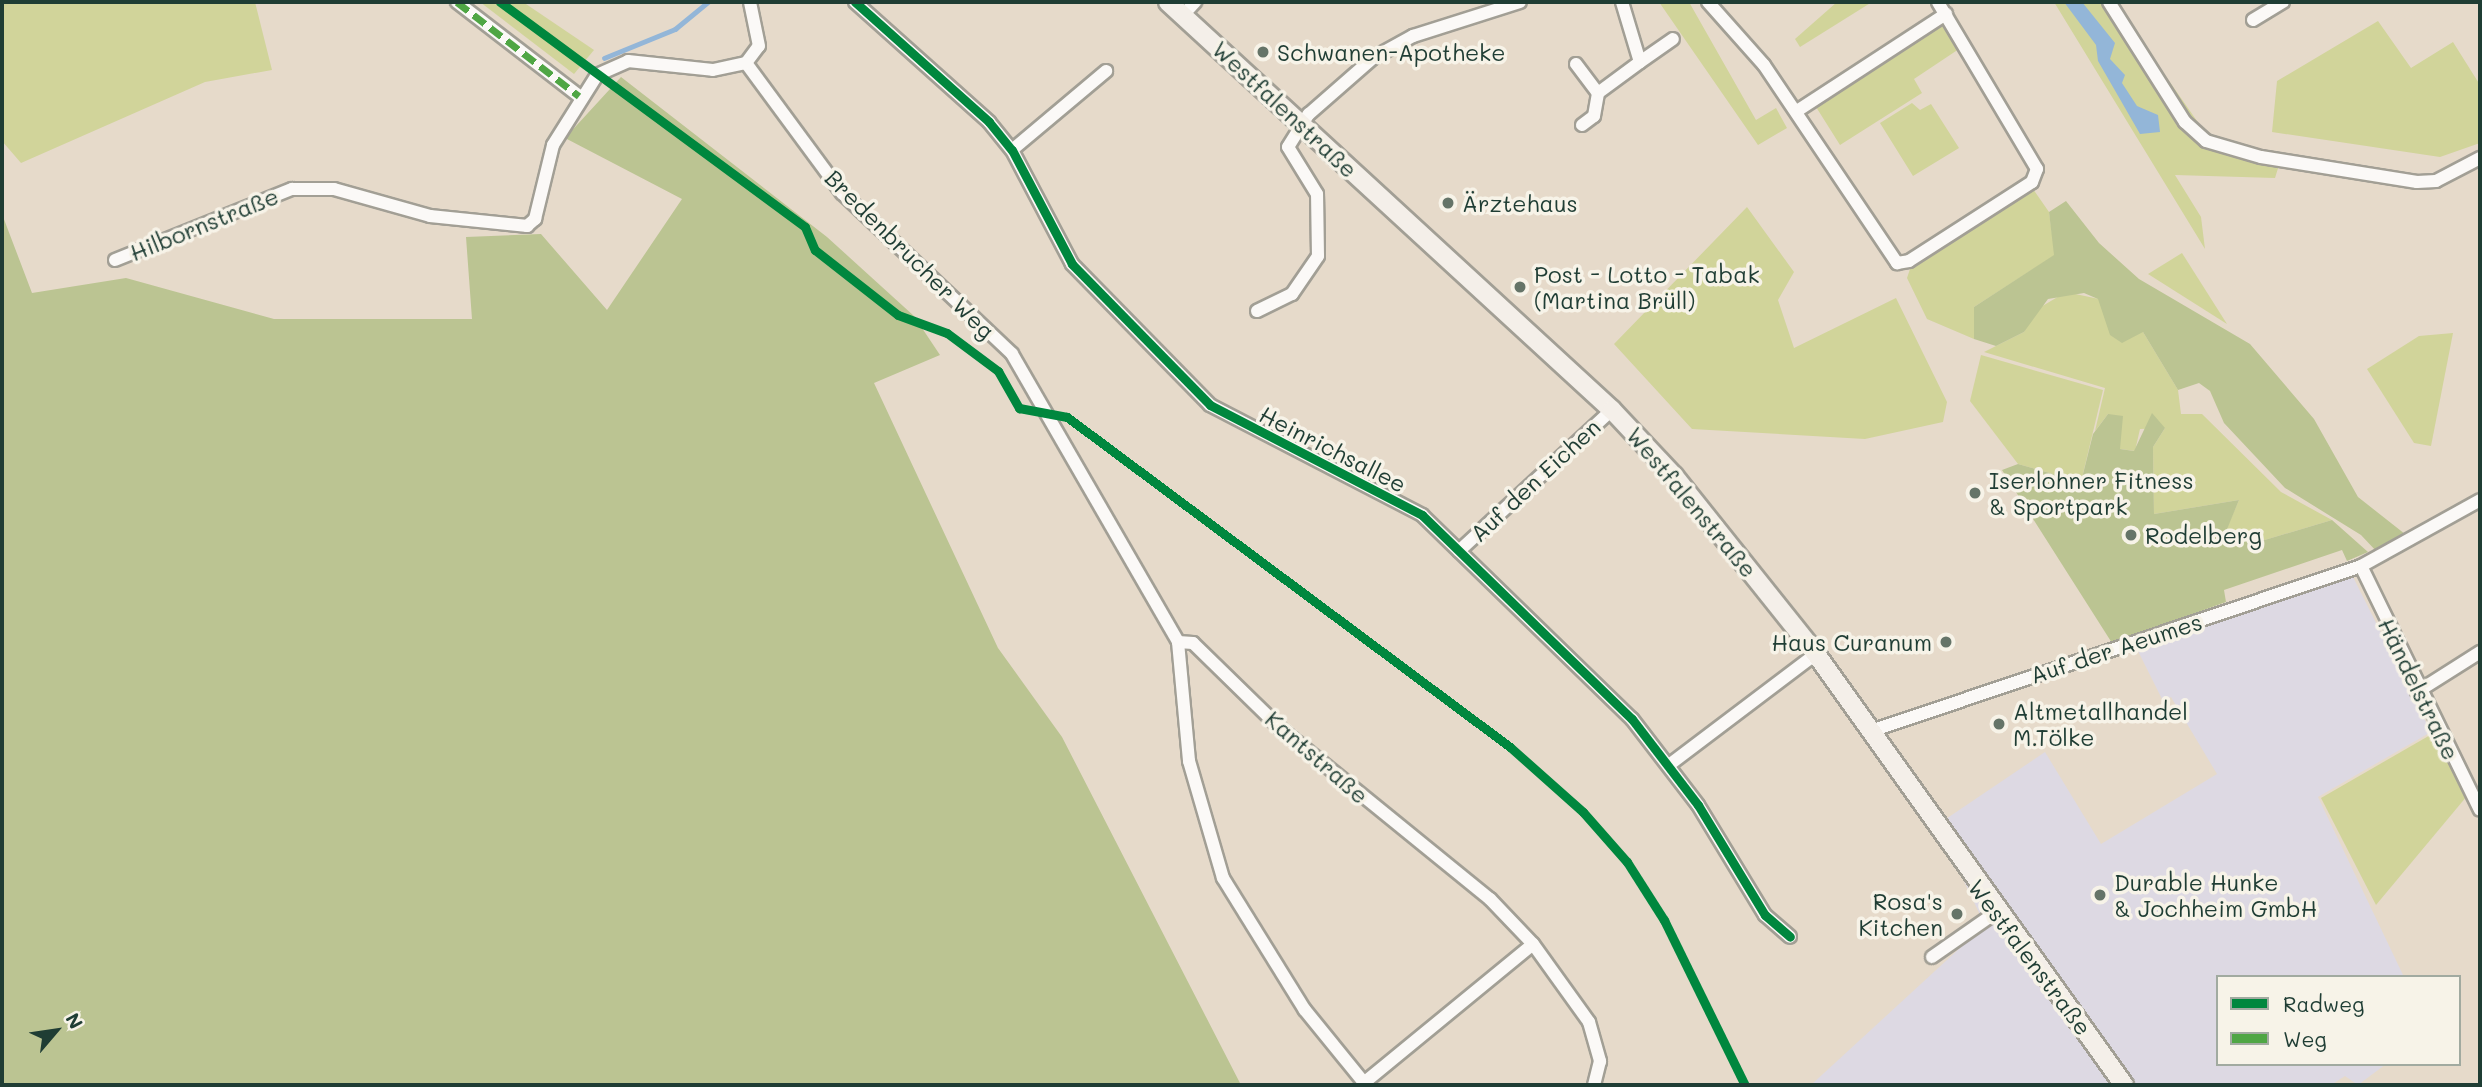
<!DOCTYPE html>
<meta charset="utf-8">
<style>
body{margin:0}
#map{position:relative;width:2482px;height:1087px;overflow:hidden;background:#e6daca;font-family:Mali,sans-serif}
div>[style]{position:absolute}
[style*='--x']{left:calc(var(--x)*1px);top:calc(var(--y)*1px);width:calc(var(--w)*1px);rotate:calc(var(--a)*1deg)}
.built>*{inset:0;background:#ddd9e3}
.green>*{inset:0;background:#d1d49a}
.forest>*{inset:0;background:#bbc492}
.water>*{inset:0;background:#93b6d8}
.stream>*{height:4.5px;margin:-2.25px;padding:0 2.25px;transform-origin:2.25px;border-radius:2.25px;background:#93b6d8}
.roads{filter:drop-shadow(2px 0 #a29f95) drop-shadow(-2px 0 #a29f95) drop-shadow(0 2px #a29f95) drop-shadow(0 -2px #a29f95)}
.minor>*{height:12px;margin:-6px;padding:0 6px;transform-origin:6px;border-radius:6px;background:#fbf9f7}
.secondary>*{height:18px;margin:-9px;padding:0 9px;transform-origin:9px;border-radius:9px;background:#f4efe9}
.quiet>*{height:7px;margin-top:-3.5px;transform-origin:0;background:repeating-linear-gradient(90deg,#4fa644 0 14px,transparent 0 21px)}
.cycleway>*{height:9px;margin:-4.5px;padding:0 4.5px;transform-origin:4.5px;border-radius:4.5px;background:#00873e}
.dots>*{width:19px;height:19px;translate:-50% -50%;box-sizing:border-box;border:4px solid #f7f3e8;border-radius:50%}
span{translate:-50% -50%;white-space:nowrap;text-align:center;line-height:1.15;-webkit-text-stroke:7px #f7f3e8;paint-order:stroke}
.poi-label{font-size:23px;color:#1f3d34}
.left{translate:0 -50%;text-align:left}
.right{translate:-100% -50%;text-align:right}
.street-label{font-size:23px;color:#1f3d34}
.frame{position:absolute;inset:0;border:4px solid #1f3d34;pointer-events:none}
.legend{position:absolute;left:2216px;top:975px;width:245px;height:91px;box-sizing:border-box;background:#f7f3e8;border:2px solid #a1aaa0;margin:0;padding:9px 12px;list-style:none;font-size:21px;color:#1f3d34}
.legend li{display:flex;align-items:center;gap:14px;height:35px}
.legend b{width:35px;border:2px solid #a1aaa0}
.north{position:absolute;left:21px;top:996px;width:70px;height:70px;-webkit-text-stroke:5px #f7f3e8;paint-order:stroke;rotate:61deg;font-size:19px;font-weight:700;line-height:28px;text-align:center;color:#1f3d34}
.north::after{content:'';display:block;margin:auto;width:24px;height:32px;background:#1f3d34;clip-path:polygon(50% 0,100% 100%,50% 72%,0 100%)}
</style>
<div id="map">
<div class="built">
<div style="clip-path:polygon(2352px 575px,2431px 732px,2318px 797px,2404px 977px,2218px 977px,2218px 1064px,2386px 1064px,2358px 1085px,2345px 1076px,2331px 1085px,1811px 1085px,1985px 925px,1937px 825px,2045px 752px,2101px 844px,2217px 774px,2171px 697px,2163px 701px,2138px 651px)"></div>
</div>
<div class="green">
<div style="clip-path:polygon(2px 2px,255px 2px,272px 70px,205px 82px,21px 163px,2px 141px)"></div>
<div style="clip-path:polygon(480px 2px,523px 2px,594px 50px,574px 74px)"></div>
<div style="clip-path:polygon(1659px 2px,1689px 2px,1756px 120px,1776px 108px,1787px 128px,1758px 145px)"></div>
<div style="clip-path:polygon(1837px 2px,1872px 2px,1800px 47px,1795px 39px)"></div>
<div style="clip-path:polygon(2054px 2px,2114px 2px,2213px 144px,2232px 157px,2279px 165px,2275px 178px,2175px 175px,2201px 217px,2205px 249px)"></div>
<div style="clip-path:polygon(1942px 18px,1959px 49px,1914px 79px,1922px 93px,1840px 145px,1811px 99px)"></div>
<div style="clip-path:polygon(2378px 21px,2411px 68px,2453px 42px,2480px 85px,2480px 143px,2440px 157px,2272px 132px,2277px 81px)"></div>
<div style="clip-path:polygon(1912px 103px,1920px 110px,1931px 104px,1959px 148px,1913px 176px,1880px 123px)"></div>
<div style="clip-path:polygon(2033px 189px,2049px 212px,2055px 255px,1974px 307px,1974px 339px,1927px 319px,1907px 278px,1910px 269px)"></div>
<div style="clip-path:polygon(1747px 207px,1794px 272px,1778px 300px,1794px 348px,1896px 298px,1947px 402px,1943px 422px,1865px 439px,1692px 429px,1614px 344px)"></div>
<div style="clip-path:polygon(2182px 253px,2227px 324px,2148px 274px)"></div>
<div style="clip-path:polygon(2066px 292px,2099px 299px,2107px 318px,2143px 332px,2178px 390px,2181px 414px,2202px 414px,2281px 492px,2332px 520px,2258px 542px,2222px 539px,2239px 500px,2154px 514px,2153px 447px,2165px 428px,2140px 429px,2135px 451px,2120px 449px,2108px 414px,2095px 431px,2105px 388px,1984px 352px,2024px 332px,2034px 311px)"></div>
<div style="clip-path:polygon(2453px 333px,2431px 446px,2414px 443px,2367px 369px,2419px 336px)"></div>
<div style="clip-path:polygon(1981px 355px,2103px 390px,2081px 482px,2018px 464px,1970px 401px)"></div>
<div style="clip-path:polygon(2432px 734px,2467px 796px,2376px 905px,2321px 798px)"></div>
</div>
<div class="forest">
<div style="clip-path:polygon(621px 77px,827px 237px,914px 316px,940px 355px,874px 383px,998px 648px,1062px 737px,1241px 1085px,2px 1085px,2px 214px,32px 293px,126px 278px,274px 319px,472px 319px,466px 237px,541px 234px,607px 310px,682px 199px,565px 138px)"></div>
<div style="clip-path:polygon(2066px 201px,2099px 243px,2139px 279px,2250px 344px,2314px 419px,2358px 497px,2410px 538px,2378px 553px,2361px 535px,2285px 488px,2224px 423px,2210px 391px,2199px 383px,2178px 390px,2143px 332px,2122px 343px,2110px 335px,2098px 299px,2084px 293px,2048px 299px,2024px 332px,1996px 346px,1974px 339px,1974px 307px,2054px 255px,2049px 212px)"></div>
<div style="clip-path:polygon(2152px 413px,2165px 428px,2153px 447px,2154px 514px,2239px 500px,2223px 539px,2258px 542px,2332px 520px,2368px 552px,2347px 561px,2342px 550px,2224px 590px,2226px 602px,2112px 643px,2002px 470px,2018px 464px,2081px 482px,2093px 434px,2108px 414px,2123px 416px,2120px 449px,2134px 451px)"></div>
</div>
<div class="water">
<div style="clip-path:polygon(2064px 2px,2082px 2px,2115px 43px,2110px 59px,2125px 75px,2122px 83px,2137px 106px,2158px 115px,2160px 132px,2140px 134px,2098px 61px,2096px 45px)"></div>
</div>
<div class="stream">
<div style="--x:604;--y:58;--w:77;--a:-22.2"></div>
<div style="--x:675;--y:29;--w:43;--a:-39.3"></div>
</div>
<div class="roads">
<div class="minor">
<div style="--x:457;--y:2;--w:154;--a:37.6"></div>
<div style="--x:855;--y:2;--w:180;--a:41.8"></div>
<div style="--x:989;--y:122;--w:36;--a:51"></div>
<div style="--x:1012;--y:150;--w:129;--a:62.2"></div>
<div style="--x:1072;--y:264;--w:197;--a:45.6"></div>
<div style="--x:1210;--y:405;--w:239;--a:27.4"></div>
<div style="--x:1422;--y:515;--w:293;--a:44.2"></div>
<div style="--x:1632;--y:719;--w:108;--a:52.5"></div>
<div style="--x:1698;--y:805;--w:129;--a:58.7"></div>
<div style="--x:1765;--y:915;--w:33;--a:41"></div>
<div style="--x:1708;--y:2;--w:84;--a:48.4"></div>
<div style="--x:1764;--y:65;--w:239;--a:56.1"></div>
<div style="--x:1897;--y:263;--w:12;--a:-9"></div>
<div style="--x:1909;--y:261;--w:146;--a:-32.7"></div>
<div style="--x:2032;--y:182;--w:14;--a:-69"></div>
<div style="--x:2037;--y:169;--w:194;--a:-120.7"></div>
<div style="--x:2109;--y:2;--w:142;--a:57.7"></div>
<div style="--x:2185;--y:122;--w:28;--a:42"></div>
<div style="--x:2206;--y:141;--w:57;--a:16.2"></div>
<div style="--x:2261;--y:157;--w:158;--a:9.1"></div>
<div style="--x:2417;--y:182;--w:19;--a:-3"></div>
<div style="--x:2436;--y:181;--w:50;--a:-27.6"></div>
<div style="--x:1183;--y:15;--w:18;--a:-47"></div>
<div style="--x:2253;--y:20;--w:35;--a:-31"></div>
<div style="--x:1640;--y:62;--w:40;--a:-34.9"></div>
<div style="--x:746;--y:63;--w:162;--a:53.6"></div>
<div style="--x:842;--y:193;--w:234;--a:43.4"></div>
<div style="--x:1012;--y:354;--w:332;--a:60"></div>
<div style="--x:1178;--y:642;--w:120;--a:84.7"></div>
<div style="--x:1189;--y:761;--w:122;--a:73.8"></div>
<div style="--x:1223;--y:878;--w:155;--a:58.2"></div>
<div style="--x:1305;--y:1010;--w:97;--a:50.9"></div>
<div style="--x:1576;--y:64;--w:36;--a:53"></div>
<div style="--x:1598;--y:93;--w:52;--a:-36.4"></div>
<div style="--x:1640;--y:62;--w:63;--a:-106.7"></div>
<div style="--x:1797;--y:111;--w:178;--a:-33.1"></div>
<div style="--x:1582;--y:125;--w:15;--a:-37"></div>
<div style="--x:1594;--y:116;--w:23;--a:-80"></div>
<div style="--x:1012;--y:150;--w:123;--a:-40"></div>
<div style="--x:115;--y:260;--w:191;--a:-21.9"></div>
<div style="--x:292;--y:189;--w:42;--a:0"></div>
<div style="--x:334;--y:189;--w:100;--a:15.7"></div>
<div style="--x:430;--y:216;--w:98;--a:5.9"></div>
<div style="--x:527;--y:226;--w:11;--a:-41"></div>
<div style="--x:535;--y:219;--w:76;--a:-76.3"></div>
<div style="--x:553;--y:145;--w:83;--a:-57.8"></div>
<div style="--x:597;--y:75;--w:34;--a:-24"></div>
<div style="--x:628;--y:61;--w:85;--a:6"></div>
<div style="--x:713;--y:70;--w:34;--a:-12"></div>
<div style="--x:746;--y:63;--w:21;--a:-53"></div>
<div style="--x:759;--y:46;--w:45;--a:-101.6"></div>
<div style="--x:1257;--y:311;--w:39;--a:-26"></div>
<div style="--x:1292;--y:294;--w:46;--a:-55.6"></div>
<div style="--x:1318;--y:256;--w:62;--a:-90.9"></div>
<div style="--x:1317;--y:194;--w:55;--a:-121.7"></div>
<div style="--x:1288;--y:147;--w:39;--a:-58"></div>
<div style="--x:1309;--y:114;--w:85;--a:-41.2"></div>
<div style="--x:1373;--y:58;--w:46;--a:-28.8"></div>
<div style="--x:1413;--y:36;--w:112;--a:-17.6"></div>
<div style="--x:1459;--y:551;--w:208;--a:-42.7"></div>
<div style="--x:2361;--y:566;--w:271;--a:64"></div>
<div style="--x:1178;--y:642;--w:15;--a:4"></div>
<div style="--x:1193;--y:643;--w:124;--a:44.3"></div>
<div style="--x:1282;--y:730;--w:268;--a:39.1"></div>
<div style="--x:1490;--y:899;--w:62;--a:46.3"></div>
<div style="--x:1533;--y:944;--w:96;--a:54.3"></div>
<div style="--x:1589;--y:1022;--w:41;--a:74.2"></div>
<div style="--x:1600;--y:1061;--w:25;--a:104"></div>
<div style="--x:2417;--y:692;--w:75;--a:-32.4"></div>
<div style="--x:1871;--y:731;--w:517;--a:-18.61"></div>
<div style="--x:2361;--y:566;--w:136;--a:-29"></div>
<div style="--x:1669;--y:765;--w:184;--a:-37.1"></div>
<div style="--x:1932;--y:957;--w:77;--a:-34.9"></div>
<div style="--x:1365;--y:1082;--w:217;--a:-39.4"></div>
</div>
<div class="secondary">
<div style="--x:1168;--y:2;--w:603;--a:42.58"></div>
<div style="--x:1612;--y:410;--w:91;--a:46.8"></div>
<div style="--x:1674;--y:476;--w:228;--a:51.4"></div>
<div style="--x:1816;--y:654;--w:530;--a:54.45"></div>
</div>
</div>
<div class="quiet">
<div style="--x:457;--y:2;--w:154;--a:37.6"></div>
</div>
<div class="cycleway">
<div style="--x:500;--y:2;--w:379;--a:36.4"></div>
<div style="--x:805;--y:227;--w:25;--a:67"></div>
<div style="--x:815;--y:250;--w:105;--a:38.1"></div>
<div style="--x:898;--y:315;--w:52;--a:20.2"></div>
<div style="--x:947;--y:333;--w:64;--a:36.7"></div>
<div style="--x:998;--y:371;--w:43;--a:60.4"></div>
<div style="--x:1019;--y:408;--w:49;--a:10.6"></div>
<div style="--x:1067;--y:417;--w:552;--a:36.68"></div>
<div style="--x:1510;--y:747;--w:98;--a:41.7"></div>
<div style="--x:1583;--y:812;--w:67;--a:48.7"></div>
<div style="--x:1627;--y:862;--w:69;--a:57.5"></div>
<div style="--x:1664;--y:920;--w:184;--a:63.9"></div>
<div style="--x:855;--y:2;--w:180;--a:41.8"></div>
<div style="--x:989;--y:122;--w:36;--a:51"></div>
<div style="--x:1012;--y:150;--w:129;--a:62.2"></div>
<div style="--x:1072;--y:264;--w:197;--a:45.6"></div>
<div style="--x:1210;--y:405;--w:239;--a:27.4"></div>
<div style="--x:1422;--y:515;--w:293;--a:44.2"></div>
<div style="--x:1632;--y:719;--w:108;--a:52.5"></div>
<div style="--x:1698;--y:805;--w:129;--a:58.7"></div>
<div style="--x:1765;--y:915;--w:33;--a:41"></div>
</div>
<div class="dots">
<div style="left:1263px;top:52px;background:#657468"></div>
<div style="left:1448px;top:203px;background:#657468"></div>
<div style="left:1520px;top:287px;background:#657468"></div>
<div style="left:1975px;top:493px;background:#657468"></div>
<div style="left:2131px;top:535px;background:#657468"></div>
<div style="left:1946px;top:642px;background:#657468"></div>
<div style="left:1999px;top:724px;background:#657468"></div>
<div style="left:2100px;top:895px;background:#657468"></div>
<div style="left:1957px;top:914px;background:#657468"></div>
</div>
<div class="poi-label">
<span class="left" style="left:1277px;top:52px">Schwanen-Apotheke</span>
<span class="left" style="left:1462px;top:203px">Ärztehaus</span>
<span class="left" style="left:1534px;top:287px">Post - Lotto - Tabak<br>(Martina Brüll)</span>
<span class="left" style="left:1989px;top:493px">Iserlohner Fitness<br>&amp; Sportpark</span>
<span class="left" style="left:2145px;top:535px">Rodelberg</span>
<span class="right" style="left:1932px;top:642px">Haus Curanum</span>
<span class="left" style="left:2013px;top:724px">Altmetallhandel<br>M.Tölke</span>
<span class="left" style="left:2114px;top:895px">Durable Hunke<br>&amp; Jochheim GmbH</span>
<span class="right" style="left:1943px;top:914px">Rosa's<br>Kitchen</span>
</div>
<div class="street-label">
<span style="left:1285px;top:109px;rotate:43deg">Westfalenstraße</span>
<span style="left:204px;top:224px;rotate:-22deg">Hilbornstraße</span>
<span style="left:910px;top:254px;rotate:45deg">Bredenbrucher Weg</span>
<span style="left:1333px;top:449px;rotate:27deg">Heinrichsallee</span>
<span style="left:1535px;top:480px;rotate:-43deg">Auf den Eichen</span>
<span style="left:1692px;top:502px;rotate:50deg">Westfalenstraße</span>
<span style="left:2116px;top:648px;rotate:-18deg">Auf der Aeumes</span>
<span style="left:2419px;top:689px;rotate:64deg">Händelstraße</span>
<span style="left:1317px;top:757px;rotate:41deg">Kantstraße</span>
<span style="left:2030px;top:957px;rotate:53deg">Westfalenstraße</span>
</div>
<div class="frame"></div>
<ul class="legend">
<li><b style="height:9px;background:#00873e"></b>Radweg</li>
<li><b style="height:9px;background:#4fa644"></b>Weg</li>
</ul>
<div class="north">N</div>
</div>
